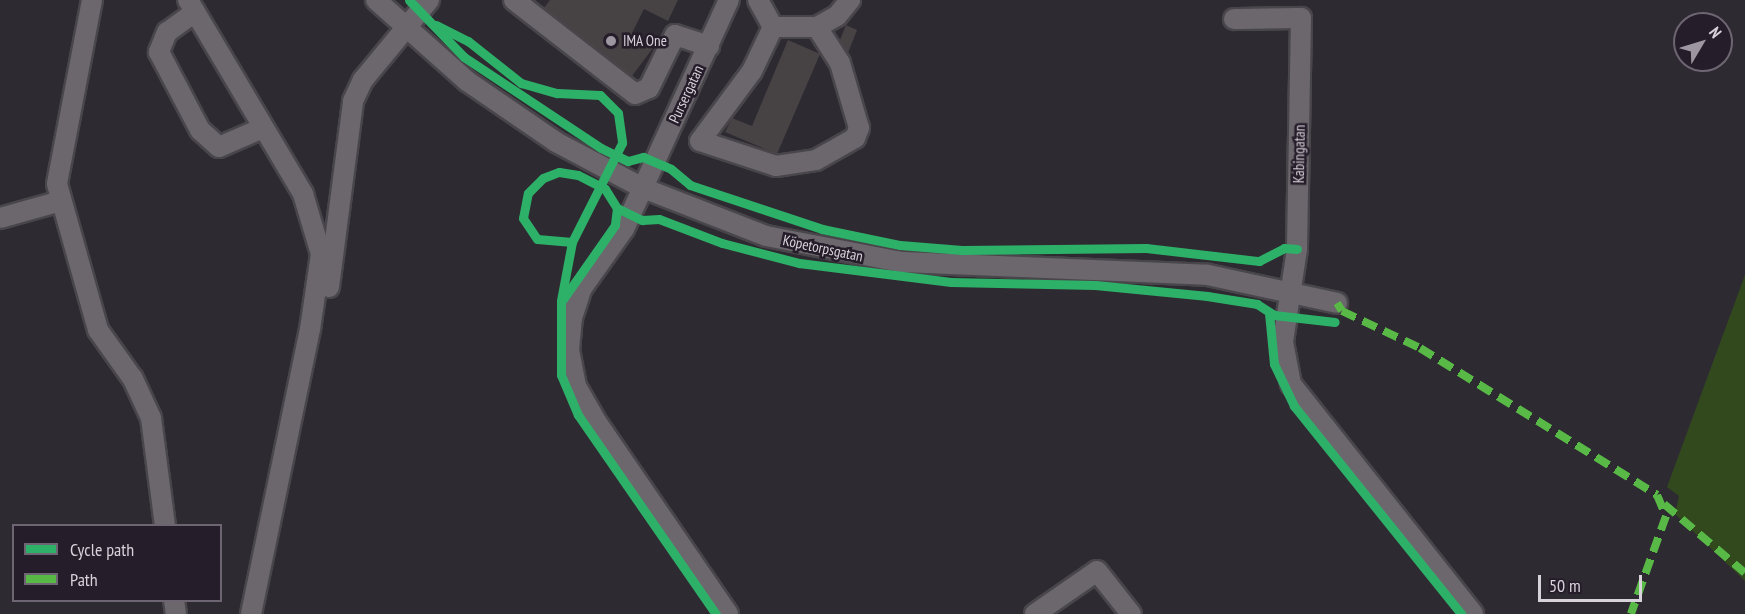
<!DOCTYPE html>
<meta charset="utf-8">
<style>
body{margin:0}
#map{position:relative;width:1745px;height:614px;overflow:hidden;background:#2e2a31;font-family:"PT Sans Narrow",sans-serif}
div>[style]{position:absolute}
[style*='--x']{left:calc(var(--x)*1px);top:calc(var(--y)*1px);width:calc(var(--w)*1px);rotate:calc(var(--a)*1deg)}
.green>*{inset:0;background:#32491e}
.building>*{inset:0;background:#474243}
.roads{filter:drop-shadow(2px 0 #49464b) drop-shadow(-2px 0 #49464b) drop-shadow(0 2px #49464b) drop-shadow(0 -2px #49464b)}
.minor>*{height:20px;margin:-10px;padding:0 10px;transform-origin:10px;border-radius:10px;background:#6b676d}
.quiet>*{height:8px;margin-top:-4px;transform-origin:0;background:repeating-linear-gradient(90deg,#58b947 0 15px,transparent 0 23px)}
.cycleway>*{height:9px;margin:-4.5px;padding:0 4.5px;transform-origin:4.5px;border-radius:4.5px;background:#2db169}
.dots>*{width:16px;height:16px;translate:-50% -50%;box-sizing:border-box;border:3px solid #261d2a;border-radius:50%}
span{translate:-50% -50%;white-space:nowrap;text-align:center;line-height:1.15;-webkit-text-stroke:5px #261d2a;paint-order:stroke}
.poi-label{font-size:15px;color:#d8d2db}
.left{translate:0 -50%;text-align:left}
.street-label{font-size:15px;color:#d8d2db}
.legend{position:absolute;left:12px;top:524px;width:210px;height:78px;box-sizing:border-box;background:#261d2a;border:2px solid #6d6571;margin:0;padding:8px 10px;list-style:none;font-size:18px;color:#d8d2db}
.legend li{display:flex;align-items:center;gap:12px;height:30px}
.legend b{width:30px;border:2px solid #6d6571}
.north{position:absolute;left:1673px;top:12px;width:60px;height:60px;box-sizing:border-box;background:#261d2a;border:2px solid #6d6571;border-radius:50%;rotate:52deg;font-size:16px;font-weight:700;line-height:24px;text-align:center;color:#d8d2db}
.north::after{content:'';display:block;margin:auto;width:21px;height:27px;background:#9c97a0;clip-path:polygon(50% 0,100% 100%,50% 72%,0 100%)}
.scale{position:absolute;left:1538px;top:575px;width:104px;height:27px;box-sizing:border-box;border:3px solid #d8d2db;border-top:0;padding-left:8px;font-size:18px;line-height:21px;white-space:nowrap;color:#d8d2db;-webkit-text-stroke:4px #261d2a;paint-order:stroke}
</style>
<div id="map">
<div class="green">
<div style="clip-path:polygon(1745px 275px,1745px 581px,1675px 514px,1679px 496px,1667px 487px)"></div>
</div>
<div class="building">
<div style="clip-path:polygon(550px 0,678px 0,668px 21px,644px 9px,632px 33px,653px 48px,632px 76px,544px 8px)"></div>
<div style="clip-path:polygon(846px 25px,857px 30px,848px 53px,840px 40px)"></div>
<div style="clip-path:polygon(788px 40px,820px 54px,777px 154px,725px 132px,732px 118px,752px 126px)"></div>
</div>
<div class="roads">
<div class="minor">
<div style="--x:92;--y:0;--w:187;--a:100.8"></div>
<div style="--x:57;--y:184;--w:152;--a:74.3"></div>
<div style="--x:98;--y:330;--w:60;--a:54.5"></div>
<div style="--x:133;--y:379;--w:43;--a:65.2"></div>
<div style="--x:151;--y:418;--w:109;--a:82.6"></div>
<div style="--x:188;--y:0;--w:226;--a:59.3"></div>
<div style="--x:303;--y:194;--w:63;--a:73.3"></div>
<div style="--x:321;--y:254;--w:76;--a:98.3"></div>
<div style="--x:310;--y:329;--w:291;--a:101.7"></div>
<div style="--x:376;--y:0;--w:122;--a:41.7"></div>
<div style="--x:467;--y:81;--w:108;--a:34.4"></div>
<div style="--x:556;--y:142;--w:98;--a:27.9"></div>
<div style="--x:643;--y:188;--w:132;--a:21.3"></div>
<div style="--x:766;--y:236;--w:137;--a:10.9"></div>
<div style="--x:901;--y:262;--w:307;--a:2.4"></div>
<div style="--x:1208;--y:275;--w:132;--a:12.2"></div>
<div style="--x:514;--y:0;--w:153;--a:37.8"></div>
<div style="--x:635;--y:94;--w:15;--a:-23"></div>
<div style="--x:649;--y:88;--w:59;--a:-63.9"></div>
<div style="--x:675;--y:35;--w:36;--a:18"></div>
<div style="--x:758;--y:0;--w:31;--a:61"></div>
<div style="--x:195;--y:12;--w:34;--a:144"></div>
<div style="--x:167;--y:32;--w:22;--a:112"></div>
<div style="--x:159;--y:52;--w:88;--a:62.3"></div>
<div style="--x:200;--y:130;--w:25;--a:42"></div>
<div style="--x:219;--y:147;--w:48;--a:-23.4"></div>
<div style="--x:1234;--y:19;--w:67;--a:-0.9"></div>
<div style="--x:1301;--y:18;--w:231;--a:91"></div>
<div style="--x:1297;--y:249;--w:94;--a:98.6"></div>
<div style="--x:1283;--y:342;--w:43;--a:79.2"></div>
<div style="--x:1291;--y:384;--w:293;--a:51.6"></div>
<div style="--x:773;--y:27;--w:49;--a:115.5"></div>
<div style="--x:752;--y:71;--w:87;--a:126.6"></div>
<div style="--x:700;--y:141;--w:80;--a:18.2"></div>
<div style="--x:776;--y:166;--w:40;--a:-8.5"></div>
<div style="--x:816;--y:160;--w:45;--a:-29.4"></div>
<div style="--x:855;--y:138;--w:11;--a:-68"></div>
<div style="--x:859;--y:128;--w:68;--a:-106.3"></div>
<div style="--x:840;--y:63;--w:43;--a:-122.6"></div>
<div style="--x:773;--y:27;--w:44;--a:0"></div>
<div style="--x:817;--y:27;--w:23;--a:-29"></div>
<div style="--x:837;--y:16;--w:21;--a:-51"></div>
<div style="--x:0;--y:218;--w:63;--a:-15.6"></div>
<div style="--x:329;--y:287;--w:188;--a:-82.6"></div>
<div style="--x:353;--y:101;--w:23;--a:-65"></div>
<div style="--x:363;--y:80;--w:104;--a:-50.5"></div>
<div style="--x:174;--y:600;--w:14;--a:82"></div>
<div style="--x:728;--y:614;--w:232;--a:-124.4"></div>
<div style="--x:597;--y:423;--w:43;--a:-119.6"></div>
<div style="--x:576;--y:386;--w:36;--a:-101"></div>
<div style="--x:569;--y:351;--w:33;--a:-85"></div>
<div style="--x:572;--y:318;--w:32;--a:-72"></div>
<div style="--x:582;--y:288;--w:72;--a:-54.6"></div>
<div style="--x:624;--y:229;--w:252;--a:-65.4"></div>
<div style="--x:1035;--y:614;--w:75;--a:-34.7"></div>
<div style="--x:1097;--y:571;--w:55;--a:51.7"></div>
</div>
</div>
<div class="quiet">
<div style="--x:1337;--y:303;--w:9;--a:58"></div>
<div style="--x:1342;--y:311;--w:86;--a:25.4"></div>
<div style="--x:1420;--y:348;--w:279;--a:31.8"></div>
<div style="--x:1657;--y:495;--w:23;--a:67"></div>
<div style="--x:1666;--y:516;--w:104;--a:109.7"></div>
<div style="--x:1664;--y:504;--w:106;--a:40.4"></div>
</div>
<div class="cycleway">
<div style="--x:409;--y:0;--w:79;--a:46"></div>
<div style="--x:464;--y:57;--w:164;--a:33.6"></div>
<div style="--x:601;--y:148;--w:30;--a:26"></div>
<div style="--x:628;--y:161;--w:16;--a:-15"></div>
<div style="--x:643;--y:157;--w:30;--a:23"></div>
<div style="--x:671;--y:169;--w:25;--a:40"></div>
<div style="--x:690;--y:185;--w:139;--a:18.4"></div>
<div style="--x:822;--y:229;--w:80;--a:11.6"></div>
<div style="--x:900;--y:245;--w:62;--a:4.6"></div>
<div style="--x:962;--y:250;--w:184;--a:-0.6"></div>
<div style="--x:1146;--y:248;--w:114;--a:6.6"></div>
<div style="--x:1259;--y:261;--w:28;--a:-27"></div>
<div style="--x:1284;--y:248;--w:13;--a:4"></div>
<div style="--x:436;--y:25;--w:36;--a:27"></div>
<div style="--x:468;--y:41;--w:68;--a:38.4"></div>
<div style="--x:521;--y:83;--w:37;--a:16"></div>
<div style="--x:557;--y:93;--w:43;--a:2.7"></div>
<div style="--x:600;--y:95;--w:25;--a:45"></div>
<div style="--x:618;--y:113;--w:30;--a:82"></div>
<div style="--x:622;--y:143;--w:111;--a:116.8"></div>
<div style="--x:572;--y:242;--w:59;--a:100.7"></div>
<div style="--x:617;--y:208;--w:17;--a:97"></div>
<div style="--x:615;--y:225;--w:94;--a:125"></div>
<div style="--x:561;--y:302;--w:73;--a:90"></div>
<div style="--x:561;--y:375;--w:43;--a:67"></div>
<div style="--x:578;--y:415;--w:242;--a:55.3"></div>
<div style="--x:572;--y:242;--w:35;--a:-175"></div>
<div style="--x:537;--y:239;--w:25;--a:-124"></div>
<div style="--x:523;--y:218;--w:25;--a:-79"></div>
<div style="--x:528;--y:193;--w:21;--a:-45"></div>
<div style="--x:543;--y:178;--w:17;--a:-21"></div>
<div style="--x:559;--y:172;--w:19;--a:9"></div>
<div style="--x:578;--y:175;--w:30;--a:27"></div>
<div style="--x:605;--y:189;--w:22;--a:58"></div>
<div style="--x:617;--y:208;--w:28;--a:26"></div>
<div style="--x:642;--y:220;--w:17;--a:-3"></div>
<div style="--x:659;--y:219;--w:67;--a:20.9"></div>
<div style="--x:722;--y:243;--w:80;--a:14.6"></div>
<div style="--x:799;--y:263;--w:153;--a:7.1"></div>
<div style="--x:951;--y:282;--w:144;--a:1.2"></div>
<div style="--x:1095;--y:285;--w:113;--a:5.6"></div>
<div style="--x:1207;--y:296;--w:51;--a:9.1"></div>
<div style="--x:1257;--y:304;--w:20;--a:33"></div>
<div style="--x:1274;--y:315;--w:61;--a:6.5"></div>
<div style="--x:1269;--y:313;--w:51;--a:84.4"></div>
<div style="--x:1274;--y:364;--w:47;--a:64.5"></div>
<div style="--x:1294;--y:406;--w:267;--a:51.2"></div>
</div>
<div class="dots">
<div style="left:611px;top:41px;background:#9c97a0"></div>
</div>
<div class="poi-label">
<span class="left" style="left:623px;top:41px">IMA One</span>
</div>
<div class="street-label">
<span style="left:686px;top:94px;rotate:-65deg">Pursergatan</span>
<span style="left:1299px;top:154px;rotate:-89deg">Kabingatan</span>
<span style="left:823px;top:248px;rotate:12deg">Köpetorpsgatan</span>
</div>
<ul class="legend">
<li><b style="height:8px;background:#2db169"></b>Cycle path</li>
<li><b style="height:8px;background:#58b947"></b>Path</li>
</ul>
<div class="north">N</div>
<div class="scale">50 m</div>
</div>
